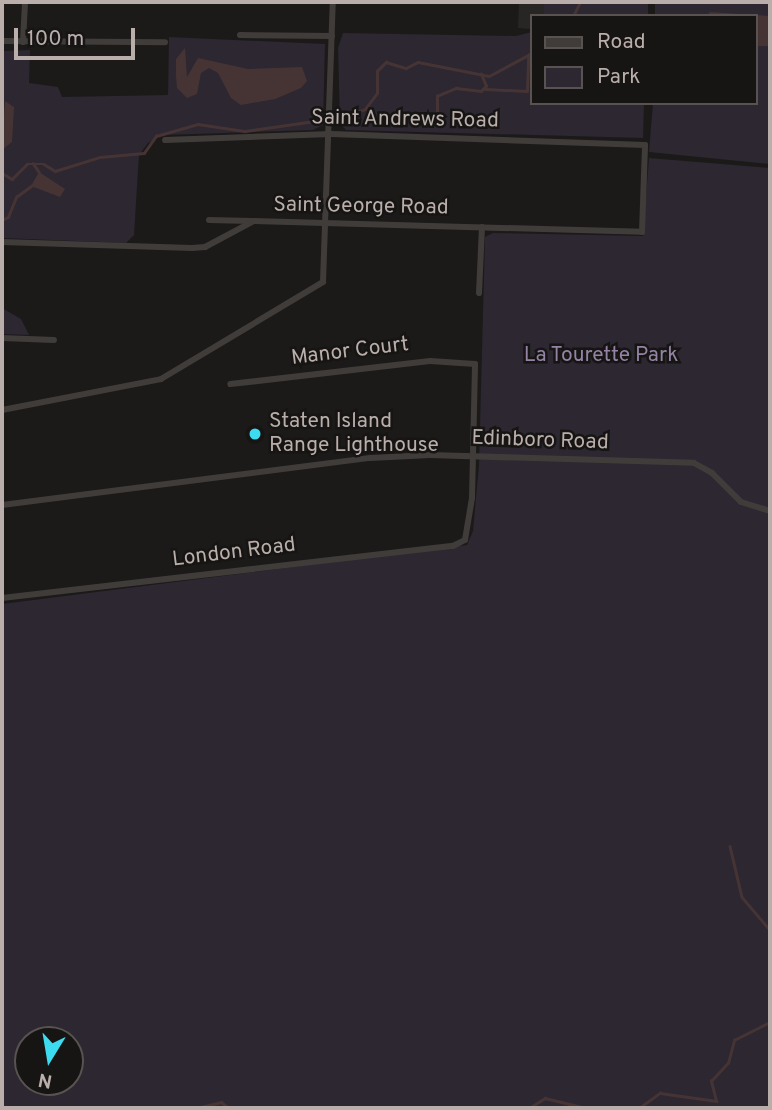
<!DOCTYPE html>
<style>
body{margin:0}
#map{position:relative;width:772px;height:1110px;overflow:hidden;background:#1b1a19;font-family:Overpass,sans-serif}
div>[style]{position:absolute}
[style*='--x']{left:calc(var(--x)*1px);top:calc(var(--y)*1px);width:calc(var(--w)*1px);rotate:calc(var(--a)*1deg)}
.built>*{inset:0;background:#282625}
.green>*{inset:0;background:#2c2730}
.water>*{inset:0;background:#463435}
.stream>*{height:2.5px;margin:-1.25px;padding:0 1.25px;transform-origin:1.25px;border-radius:1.25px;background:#463435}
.street>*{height:6px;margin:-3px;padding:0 3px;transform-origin:3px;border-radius:3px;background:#403c3a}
.dots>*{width:19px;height:19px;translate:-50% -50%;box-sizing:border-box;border:4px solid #161514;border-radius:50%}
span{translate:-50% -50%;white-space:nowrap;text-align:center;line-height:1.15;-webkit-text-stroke:5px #161514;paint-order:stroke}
.street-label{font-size:21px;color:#baaeab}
.park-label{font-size:21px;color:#9483a5}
.poi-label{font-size:21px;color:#baaeab}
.left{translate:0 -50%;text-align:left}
.frame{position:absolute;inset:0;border:4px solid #baaeab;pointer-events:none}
.legend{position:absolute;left:530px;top:14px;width:228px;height:91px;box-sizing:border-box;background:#161514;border:2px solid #585250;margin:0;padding:9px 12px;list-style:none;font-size:21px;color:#baaeab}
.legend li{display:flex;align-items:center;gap:14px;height:35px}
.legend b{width:35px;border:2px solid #585250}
.north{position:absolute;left:14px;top:1026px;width:70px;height:70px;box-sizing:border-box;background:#161514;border:2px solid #585250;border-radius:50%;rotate:191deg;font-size:19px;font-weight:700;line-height:28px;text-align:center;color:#baaeab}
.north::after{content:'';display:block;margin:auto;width:24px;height:32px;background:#3ddbef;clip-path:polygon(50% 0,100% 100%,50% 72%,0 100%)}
.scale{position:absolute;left:14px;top:28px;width:121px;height:32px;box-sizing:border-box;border:4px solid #baaeab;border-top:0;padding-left:9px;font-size:21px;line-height:24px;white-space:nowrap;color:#baaeab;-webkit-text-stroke:5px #161514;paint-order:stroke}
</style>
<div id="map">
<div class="built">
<div style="clip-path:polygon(519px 2px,544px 2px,544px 16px,532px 16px,532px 29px,518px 28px)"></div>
</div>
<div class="green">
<div style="clip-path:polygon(544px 2px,648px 2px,648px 16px,544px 16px)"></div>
<div style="clip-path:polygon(655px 2px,770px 2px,770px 164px,649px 152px,653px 103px,756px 103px,756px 16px,655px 16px)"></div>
<div style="clip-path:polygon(532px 32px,532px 103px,644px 103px,643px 138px,346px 130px,340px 123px,338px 48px,343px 33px,516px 36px)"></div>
<div style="clip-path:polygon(169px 37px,325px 44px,323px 125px,313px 130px,162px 135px,148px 143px,139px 155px,134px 235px,126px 243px,2px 238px,3px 51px,30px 50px,29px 83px,58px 87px,62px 97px,168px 95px)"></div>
<div style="clip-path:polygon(evenodd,649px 158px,770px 168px,770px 1108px,2px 1108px,2px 604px,467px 545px,473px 531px,479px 465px,485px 237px,493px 233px,643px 236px,649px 158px,28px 1040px,70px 1040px,70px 1082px,28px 1082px,28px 1040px)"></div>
<div style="clip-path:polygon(2px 308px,21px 319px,29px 335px,2px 334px)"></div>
</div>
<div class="water">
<div style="clip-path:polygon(710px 12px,770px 16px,770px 46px,756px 46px,756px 16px,706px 16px)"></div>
<div style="clip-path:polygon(185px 48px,187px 77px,198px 58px,248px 69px,302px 67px,307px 81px,301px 88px,275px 99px,241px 105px,231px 98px,218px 73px,209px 68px,201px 73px,197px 94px,187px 98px,177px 88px,176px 76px,176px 59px)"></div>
<div style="clip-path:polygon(5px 101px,14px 107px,12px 142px,2px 150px)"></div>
<div style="clip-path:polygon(39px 172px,65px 189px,60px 197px,31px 186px)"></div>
</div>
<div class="stream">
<div style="--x:573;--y:16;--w:16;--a:-63"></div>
<div style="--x:485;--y:89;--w:42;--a:2.7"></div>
<div style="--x:527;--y:91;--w:36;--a:-88"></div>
<div style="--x:437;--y:115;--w:19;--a:-90"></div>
<div style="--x:437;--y:96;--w:21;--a:-23"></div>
<div style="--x:456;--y:88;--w:25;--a:7"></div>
<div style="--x:481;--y:91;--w:7;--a:-45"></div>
<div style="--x:486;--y:86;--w:13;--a:-113"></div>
<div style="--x:341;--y:117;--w:25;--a:-18"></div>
<div style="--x:365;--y:109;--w:20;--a:-53"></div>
<div style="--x:377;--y:93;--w:22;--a:-90"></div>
<div style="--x:377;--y:71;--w:13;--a:-45"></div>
<div style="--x:386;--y:62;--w:21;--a:17"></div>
<div style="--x:406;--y:68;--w:13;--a:-27"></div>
<div style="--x:418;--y:62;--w:72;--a:11.2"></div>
<div style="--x:489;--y:76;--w:49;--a:-28.1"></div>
<div style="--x:33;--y:163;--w:11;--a:56"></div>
<div style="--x:2;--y:173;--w:12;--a:31"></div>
<div style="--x:12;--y:179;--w:21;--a:-45"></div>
<div style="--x:27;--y:164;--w:17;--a:0"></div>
<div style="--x:44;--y:164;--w:13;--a:32"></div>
<div style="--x:55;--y:171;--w:47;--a:-17.3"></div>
<div style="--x:100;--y:157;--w:44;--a:-5.2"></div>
<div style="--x:144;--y:153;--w:21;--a:-55"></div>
<div style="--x:156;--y:136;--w:44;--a:-15.9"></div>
<div style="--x:198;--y:124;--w:48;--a:8.5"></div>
<div style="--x:245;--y:131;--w:77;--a:-8.2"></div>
<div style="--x:2;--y:220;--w:7;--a:-27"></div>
<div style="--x:8;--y:217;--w:22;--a:-68"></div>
<div style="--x:16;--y:197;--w:19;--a:-36"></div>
<div style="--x:730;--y:846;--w:52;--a:76.8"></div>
<div style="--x:742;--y:897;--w:43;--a:49.7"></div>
<div style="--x:196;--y:1108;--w:26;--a:-13"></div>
<div style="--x:221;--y:1102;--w:10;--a:37"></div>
<div style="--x:529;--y:1108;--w:19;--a:-32"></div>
<div style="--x:545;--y:1098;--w:42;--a:13.7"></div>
<div style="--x:639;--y:1108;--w:26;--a:-36"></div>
<div style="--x:660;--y:1093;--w:57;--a:8.1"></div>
<div style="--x:716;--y:1101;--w:21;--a:-104"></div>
<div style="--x:711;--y:1081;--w:25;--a:-47"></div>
<div style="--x:728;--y:1063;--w:24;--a:-75"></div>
<div style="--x:734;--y:1040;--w:40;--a:-26.6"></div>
</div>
<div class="street">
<div style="--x:240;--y:35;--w:92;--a:0.6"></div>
<div style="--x:2;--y:41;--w:163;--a:0.4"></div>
<div style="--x:23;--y:42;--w:40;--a:-87.1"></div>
<div style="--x:209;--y:220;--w:43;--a:1.3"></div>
<div style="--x:2;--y:242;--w:190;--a:1.8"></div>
<div style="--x:192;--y:248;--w:13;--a:-4"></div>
<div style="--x:205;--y:247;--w:55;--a:-28"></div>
<div style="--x:254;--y:221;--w:388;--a:1.6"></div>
<div style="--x:642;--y:232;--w:87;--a:-88"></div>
<div style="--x:645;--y:145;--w:314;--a:-178"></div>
<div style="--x:331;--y:134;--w:166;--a:177.9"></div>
<div style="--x:479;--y:293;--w:66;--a:-87.4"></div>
<div style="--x:2;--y:338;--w:52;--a:2.2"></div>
<div style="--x:2;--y:410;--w:162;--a:-11"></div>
<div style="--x:161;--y:379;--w:189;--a:-30.9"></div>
<div style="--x:323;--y:282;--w:280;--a:-88"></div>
<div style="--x:2;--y:505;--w:371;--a:-7.3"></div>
<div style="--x:370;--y:458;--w:60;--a:-2.9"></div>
<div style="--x:430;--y:455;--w:264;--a:1.7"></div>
<div style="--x:694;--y:463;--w:21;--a:29"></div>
<div style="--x:712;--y:473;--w:41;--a:45"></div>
<div style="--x:741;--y:502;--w:30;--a:17"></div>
<div style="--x:2;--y:598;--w:454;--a:-6.6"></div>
<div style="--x:453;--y:546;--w:13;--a:-27"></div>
<div style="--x:465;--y:540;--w:43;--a:-80.5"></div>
<div style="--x:472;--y:498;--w:134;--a:-88.7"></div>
<div style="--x:475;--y:364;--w:45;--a:-176.2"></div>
<div style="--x:430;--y:361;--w:201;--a:173.4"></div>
</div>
<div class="dots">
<div style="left:255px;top:434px;background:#3ddbef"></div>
</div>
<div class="street-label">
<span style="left:405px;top:120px;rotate:1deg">Saint Andrews Road</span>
<span style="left:361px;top:207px;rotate:1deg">Saint George Road</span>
<span style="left:350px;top:352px;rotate:-7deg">Manor Court</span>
<span style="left:540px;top:441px;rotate:2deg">Edinboro Road</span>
<span style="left:234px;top:553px;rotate:-7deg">London Road</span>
</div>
<div class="park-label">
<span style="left:601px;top:356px">La Tourette Park</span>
</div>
<div class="poi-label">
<span class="left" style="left:269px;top:434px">Staten Island<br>Range Lighthouse</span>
</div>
<div class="frame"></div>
<ul class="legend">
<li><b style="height:9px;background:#403c3a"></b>Road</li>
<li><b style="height:19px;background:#2c2730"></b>Park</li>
</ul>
<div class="north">N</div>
<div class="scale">100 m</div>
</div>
